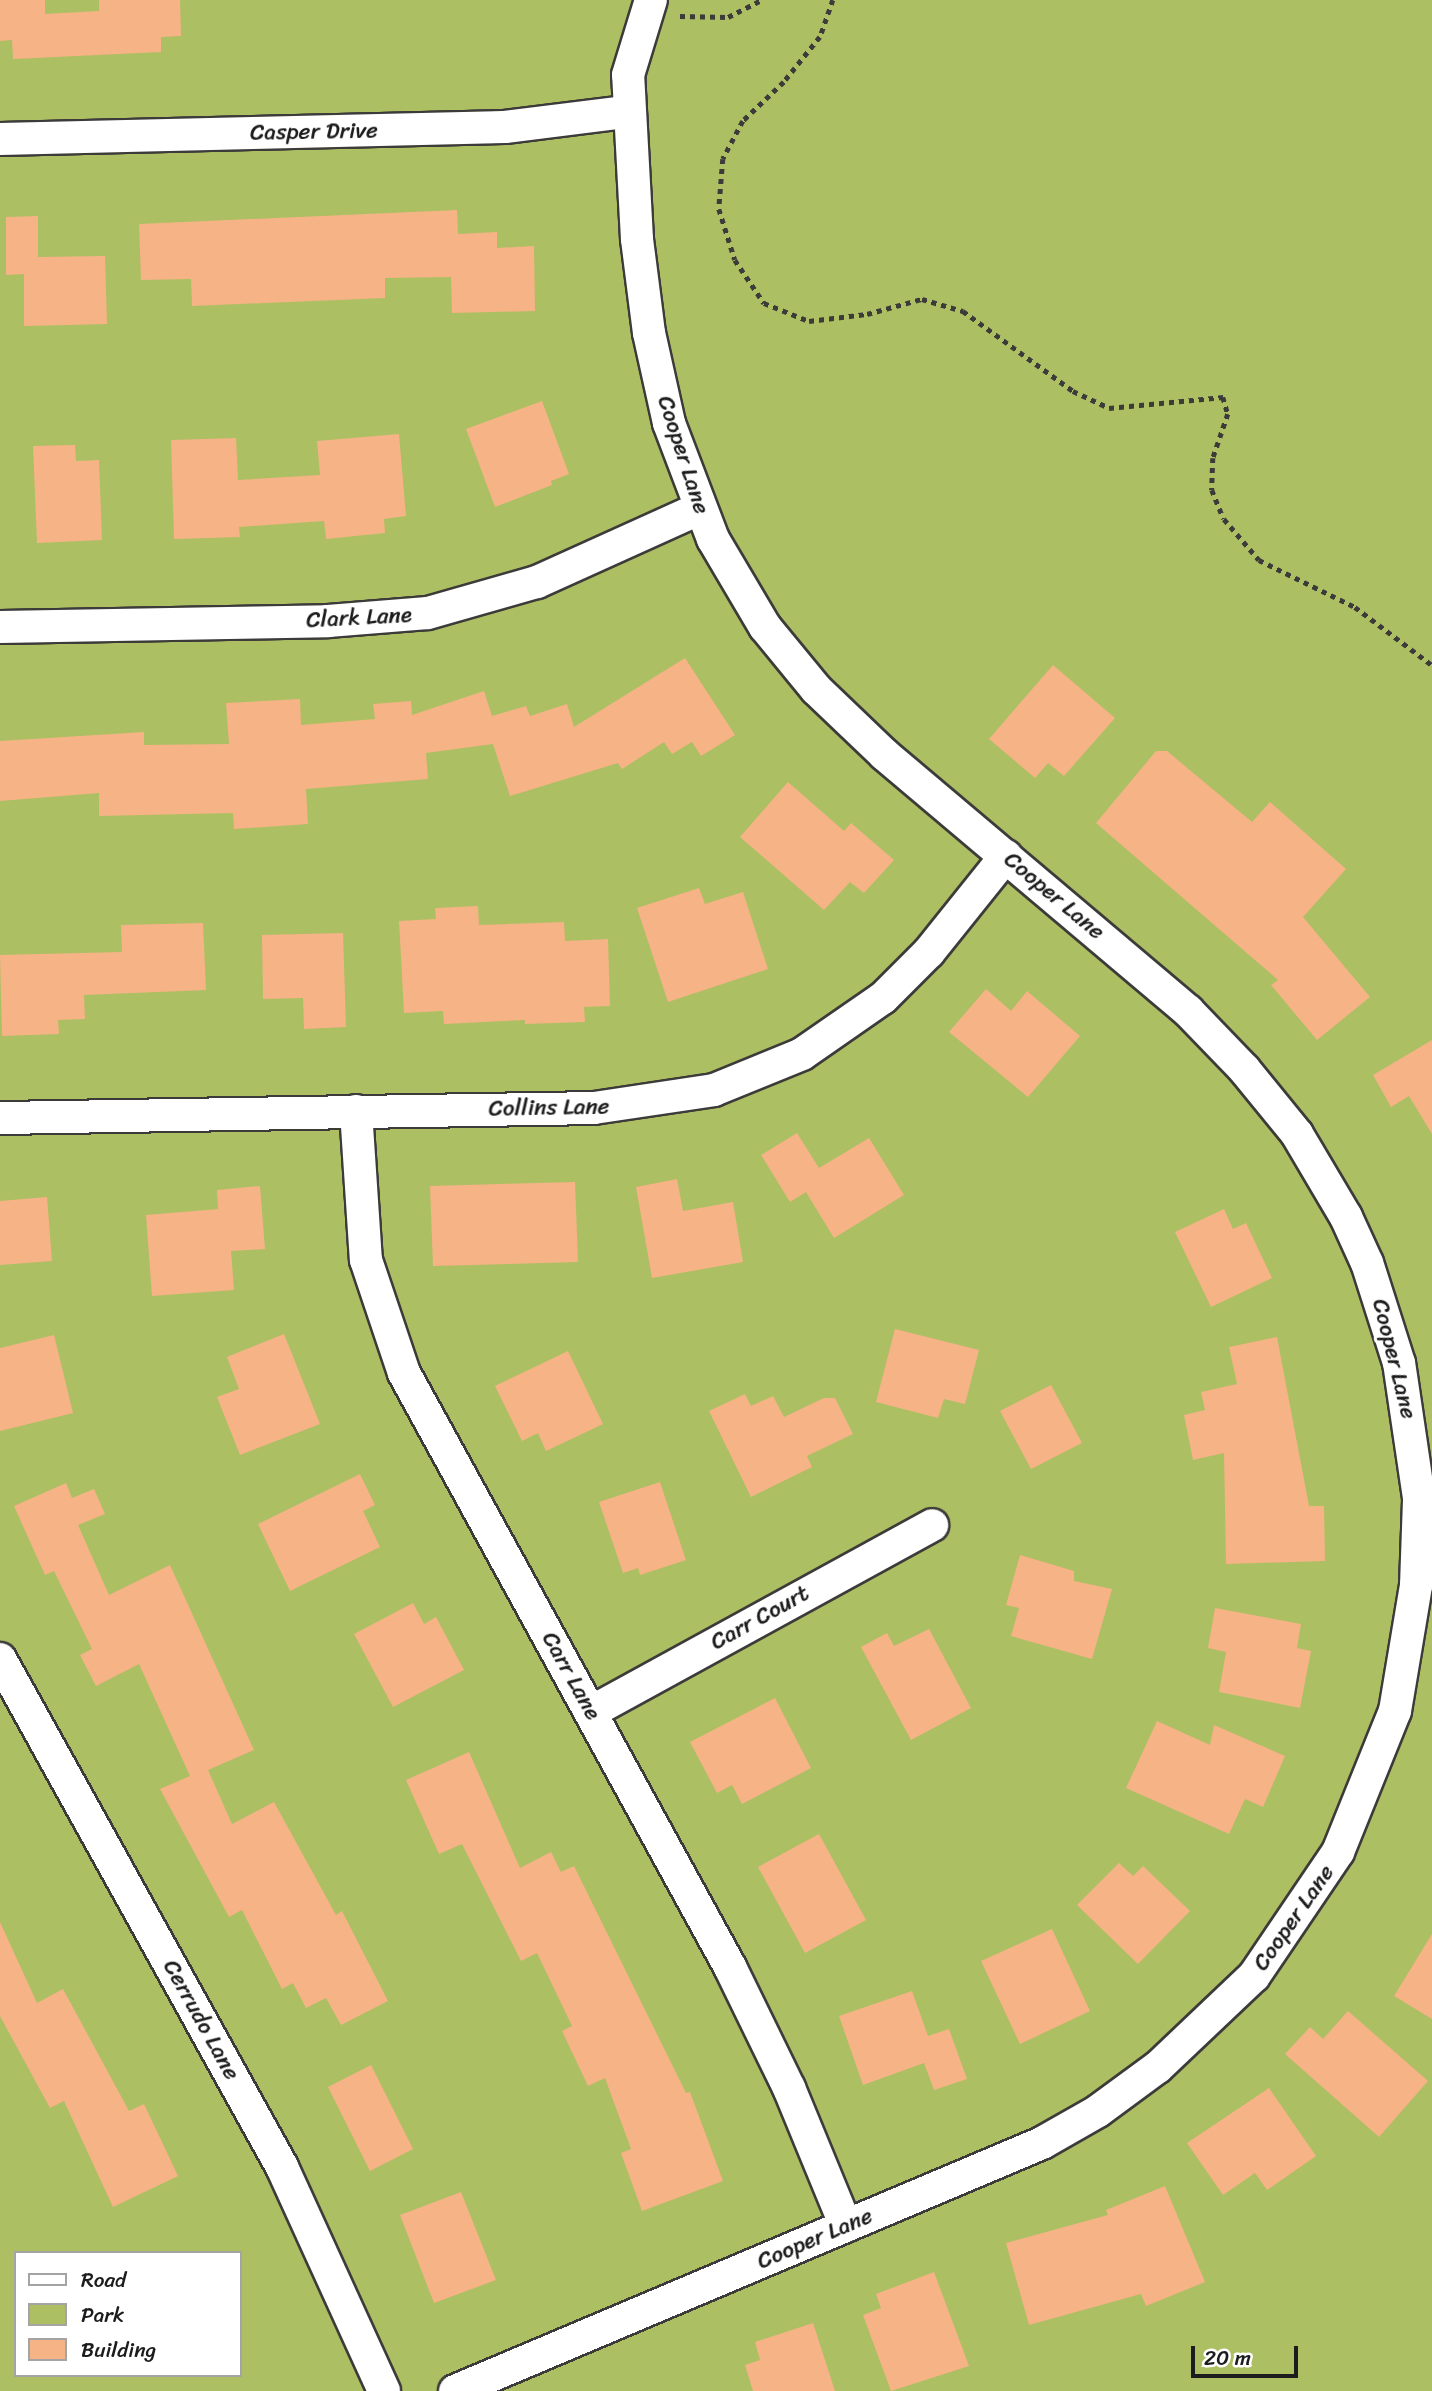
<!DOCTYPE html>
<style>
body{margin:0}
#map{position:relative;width:1432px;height:2391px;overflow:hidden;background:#f6eddb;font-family:Sriracha,sans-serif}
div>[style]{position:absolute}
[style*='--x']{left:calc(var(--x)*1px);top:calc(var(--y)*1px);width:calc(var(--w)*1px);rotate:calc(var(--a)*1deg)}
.green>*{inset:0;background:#acbf63}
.building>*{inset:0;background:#f6b386}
.path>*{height:4.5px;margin-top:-2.25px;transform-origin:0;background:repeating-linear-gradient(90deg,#3d3b39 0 5px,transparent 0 10px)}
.roads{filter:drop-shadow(2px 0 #3d3b39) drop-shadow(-2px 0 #3d3b39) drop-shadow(0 2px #3d3b39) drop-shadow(0 -2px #3d3b39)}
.street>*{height:32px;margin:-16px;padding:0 16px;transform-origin:16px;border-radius:16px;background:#fff}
span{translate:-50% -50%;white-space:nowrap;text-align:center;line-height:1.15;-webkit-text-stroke:6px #fff;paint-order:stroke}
.street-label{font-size:23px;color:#1c1c1c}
.legend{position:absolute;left:14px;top:2251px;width:228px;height:126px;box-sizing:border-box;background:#fff;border:2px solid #a4a4a4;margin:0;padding:9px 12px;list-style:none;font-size:21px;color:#1c1c1c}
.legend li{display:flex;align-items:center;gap:14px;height:35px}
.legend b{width:35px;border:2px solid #a4a4a4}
.scale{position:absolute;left:1191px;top:2346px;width:107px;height:32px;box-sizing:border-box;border:4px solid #1c1c1c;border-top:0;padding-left:9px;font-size:21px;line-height:24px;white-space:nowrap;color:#1c1c1c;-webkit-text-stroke:5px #fff;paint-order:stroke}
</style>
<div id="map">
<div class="green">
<div style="clip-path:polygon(evenodd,0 0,1432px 0,1432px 2391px,0 2391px,0 0,16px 2253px,240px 2253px,240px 2375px,16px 2375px,16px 2253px)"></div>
</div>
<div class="building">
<div style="clip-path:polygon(0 0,45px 0,45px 14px,99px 11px,99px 0,180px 0,181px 36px,161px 37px,161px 52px,13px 59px,12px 40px,0 41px)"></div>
<div style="clip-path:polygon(457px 210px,458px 234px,497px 232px,497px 248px,534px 246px,535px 311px,452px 313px,451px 277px,385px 278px,385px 298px,192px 306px,191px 279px,141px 280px,139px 224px)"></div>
<div style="clip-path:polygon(38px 216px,38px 257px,105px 256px,107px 324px,24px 326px,24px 274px,6px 275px,6px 217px)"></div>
<div style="clip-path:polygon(542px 401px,569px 474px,551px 481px,552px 485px,495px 507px,466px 429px)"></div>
<div style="clip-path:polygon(399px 434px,406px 516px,384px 519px,385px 533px,326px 539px,324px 521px,239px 527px,240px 537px,174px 539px,171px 440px,236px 438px,238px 480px,320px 475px,317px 441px)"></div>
<div style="clip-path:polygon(75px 445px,76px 461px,99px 460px,102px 540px,37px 543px,33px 446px)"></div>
<div style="clip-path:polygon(685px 658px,735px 735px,701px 756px,692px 742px,672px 754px,664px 742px,622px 769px,618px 763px,510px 796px,493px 744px,426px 753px,428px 779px,306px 789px,308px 824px,234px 829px,233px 813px,99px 816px,99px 793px,0 801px,0 741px,144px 732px,144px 745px,229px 744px,226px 703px,300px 699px,301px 725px,375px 719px,373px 704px,411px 701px,412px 715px,484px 691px,492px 716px,526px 706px,530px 716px,567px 704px,574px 727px)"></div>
<div style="clip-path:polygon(1053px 665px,1115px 718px,1064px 776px,1048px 763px,1035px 778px,989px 739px)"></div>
<div style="clip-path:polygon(1156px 751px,1167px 751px,1252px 822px,1270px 802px,1346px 869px,1303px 917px,1370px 997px,1317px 1040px,1271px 985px,1278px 980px,1096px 823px)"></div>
<div style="clip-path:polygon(788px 782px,844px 831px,851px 823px,894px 860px,864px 893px,850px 882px,824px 910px,740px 837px)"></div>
<div style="clip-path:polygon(699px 888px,705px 904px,743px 892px,768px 969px,668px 1002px,637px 908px)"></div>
<div style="clip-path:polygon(478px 906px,479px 925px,564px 922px,565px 941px,608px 939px,610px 1006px,584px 1007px,585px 1022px,525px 1024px,525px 1020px,444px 1024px,443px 1011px,404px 1013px,399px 921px,436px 919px,435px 908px)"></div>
<div style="clip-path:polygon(203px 923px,206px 990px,84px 995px,85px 1019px,58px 1020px,59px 1034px,2px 1036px,0 955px,122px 952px,121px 925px)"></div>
<div style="clip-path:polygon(343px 933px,346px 1027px,304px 1029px,303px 998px,263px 999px,262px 935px)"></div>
<div style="clip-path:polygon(986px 989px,1011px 1011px,1027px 991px,1080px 1036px,1028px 1097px,949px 1032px)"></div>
<div style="clip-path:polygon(1432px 1040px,1432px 1134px,1409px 1096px,1391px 1107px,1373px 1075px)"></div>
<div style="clip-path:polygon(797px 1133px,819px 1168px,869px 1138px,904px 1195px,834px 1238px,806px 1192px,790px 1202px,761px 1155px)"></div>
<div style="clip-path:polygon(677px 1179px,683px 1211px,733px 1202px,743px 1262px,652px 1278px,636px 1187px)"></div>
<div style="clip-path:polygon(575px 1182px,578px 1262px,433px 1266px,430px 1186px)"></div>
<div style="clip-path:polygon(260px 1186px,265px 1249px,231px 1251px,234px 1290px,152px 1296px,146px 1215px,218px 1209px,217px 1190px)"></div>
<div style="clip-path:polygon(47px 1197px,52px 1261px,0 1265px,0 1201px)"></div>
<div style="clip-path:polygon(1224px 1209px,1233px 1229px,1246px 1223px,1272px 1278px,1211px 1307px,1175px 1232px)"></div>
<div style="clip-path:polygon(895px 1329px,979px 1350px,965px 1404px,944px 1399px,938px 1418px,876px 1402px)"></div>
<div style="clip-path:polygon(284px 1334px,320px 1424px,240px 1455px,217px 1397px,239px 1389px,227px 1357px)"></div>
<div style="clip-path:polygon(54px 1335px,73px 1413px,0 1431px,0 1348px)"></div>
<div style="clip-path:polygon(1277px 1337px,1309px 1506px,1324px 1506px,1325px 1561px,1226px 1564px,1224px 1453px,1193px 1460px,1184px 1415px,1205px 1410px,1201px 1392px,1237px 1384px,1229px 1347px)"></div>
<div style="clip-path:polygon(568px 1351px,603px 1424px,546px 1451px,538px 1433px,522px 1441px,495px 1386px)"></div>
<div style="clip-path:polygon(1051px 1385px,1082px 1443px,1031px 1469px,1000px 1411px)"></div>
<div style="clip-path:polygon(745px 1394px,751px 1406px,773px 1396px,784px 1417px,824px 1398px,835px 1398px,853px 1434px,807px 1456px,812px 1467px,751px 1497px,709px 1411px)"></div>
<div style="clip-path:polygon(360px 1474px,375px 1505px,363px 1511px,380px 1547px,290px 1591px,258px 1524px)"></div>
<div style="clip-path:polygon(660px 1482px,686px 1560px,640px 1575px,638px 1568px,623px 1573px,599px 1502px)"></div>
<div style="clip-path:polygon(66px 1483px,72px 1498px,94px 1489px,105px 1514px,78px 1525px,109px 1595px,170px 1565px,254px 1750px,208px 1770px,232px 1824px,274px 1802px,336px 1915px,342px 1911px,388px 2001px,341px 2025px,326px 1998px,306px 2008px,293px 1983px,282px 1989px,242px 1910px,229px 1917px,160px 1789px,190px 1776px,139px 1664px,96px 1686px,80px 1655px,92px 1649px,54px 1571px,45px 1575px,14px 1506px)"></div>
<div style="clip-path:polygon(1020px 1555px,1074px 1571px,1074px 1581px,1112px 1589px,1092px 1659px,1011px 1636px,1019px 1608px,1006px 1605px)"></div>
<div style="clip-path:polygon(413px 1603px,424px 1624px,436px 1617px,464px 1670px,393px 1707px,354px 1634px)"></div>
<div style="clip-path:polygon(1215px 1608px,1301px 1624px,1297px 1648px,1311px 1651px,1300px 1708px,1219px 1692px,1226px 1652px,1208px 1648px)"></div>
<div style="clip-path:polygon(929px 1629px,971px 1708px,911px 1740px,861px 1647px,887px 1633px,894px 1646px)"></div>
<div style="clip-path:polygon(775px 1698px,811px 1768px,742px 1804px,732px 1785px,717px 1793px,690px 1742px)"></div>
<div style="clip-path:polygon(1157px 1721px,1210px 1745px,1214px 1725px,1285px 1756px,1263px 1807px,1245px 1799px,1229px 1834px,1126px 1788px)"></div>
<div style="clip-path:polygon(469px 1752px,520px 1868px,551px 1852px,561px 1872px,574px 1866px,686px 2093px,690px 2092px,723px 2181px,642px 2211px,621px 2153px,631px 2149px,605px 2078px,588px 2086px,562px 2031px,572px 2026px,537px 1953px,521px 1961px,462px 1844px,439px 1854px,406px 1780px)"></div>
<div style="clip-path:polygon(819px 1834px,866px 1920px,805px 1953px,758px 1867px)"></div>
<div style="clip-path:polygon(1119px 1863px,1133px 1876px,1143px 1866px,1190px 1911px,1138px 1964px,1077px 1905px)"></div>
<div style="clip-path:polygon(0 1922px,37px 2003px,63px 1989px,129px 2111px,144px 2104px,178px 2176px,113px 2207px,64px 2101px,50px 2108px,0 2016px)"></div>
<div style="clip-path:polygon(1052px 1929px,1090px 2011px,1020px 2044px,981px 1961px)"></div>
<div style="clip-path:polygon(1432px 1934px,1432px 2019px,1394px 1996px)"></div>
<div style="clip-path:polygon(912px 1991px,928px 2036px,949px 2029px,967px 2079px,934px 2090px,924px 2063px,863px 2085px,839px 2016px)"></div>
<div style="clip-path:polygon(1348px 2011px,1428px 2081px,1379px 2137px,1285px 2054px,1310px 2027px,1323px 2039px)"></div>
<div style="clip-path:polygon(371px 2065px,413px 2149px,370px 2171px,328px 2087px)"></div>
<div style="clip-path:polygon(1269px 2088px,1316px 2156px,1267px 2190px,1255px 2173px,1223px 2195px,1187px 2143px)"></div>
<div style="clip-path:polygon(1165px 2186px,1205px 2282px,1146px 2306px,1141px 2294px,1029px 2325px,1006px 2243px,1108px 2215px,1106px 2210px)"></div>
<div style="clip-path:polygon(461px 2192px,496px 2280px,434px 2303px,400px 2215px)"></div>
<div style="clip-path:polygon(934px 2272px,969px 2366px,891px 2391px,863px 2315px,881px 2308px,876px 2294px)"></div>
<div style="clip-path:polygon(813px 2323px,835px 2391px,753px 2391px,745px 2365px,760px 2360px,755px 2342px)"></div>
</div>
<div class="path">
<div style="--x:833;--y:0;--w:39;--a:109"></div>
<div style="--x:820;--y:37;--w:58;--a:128.7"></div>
<div style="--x:784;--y:82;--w:57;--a:136.4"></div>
<div style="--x:743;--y:121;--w:43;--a:117.8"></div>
<div style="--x:723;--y:159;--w:50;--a:94.6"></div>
<div style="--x:719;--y:209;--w:53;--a:72.6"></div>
<div style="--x:735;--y:260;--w:52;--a:56"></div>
<div style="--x:764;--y:303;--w:48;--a:21.8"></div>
<div style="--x:809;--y:321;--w:58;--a:-6.9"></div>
<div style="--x:867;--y:314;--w:57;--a:-15.3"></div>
<div style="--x:922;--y:299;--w:43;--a:16.3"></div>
<div style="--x:963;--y:311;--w:136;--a:36"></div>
<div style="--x:1073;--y:391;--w:40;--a:25"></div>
<div style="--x:1109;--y:408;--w:115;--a:-5.5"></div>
<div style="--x:1223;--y:397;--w:18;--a:74"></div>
<div style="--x:1228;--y:414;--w:46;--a:108.8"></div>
<div style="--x:1213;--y:458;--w:32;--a:92"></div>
<div style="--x:1212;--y:490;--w:31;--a:68"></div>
<div style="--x:1224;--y:519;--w:54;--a:49.5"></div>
<div style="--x:1259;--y:560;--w:107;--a:26.1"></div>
<div style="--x:1355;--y:607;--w:96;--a:37"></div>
<div style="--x:680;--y:16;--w:48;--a:1.2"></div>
<div style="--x:728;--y:17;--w:38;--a:-27"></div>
</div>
<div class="roads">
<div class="street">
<div style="--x:0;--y:139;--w:505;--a:-1.36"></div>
<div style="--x:505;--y:127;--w:122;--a:-7.1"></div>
<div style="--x:0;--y:627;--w:328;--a:-1"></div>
<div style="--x:328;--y:621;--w:100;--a:-4.6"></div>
<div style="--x:428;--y:613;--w:113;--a:-15.9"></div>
<div style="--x:537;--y:582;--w:178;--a:-24.3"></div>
<div style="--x:356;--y:1111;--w:149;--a:86.2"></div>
<div style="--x:366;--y:1260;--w:119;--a:71.4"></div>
<div style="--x:404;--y:1373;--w:678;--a:61.24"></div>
<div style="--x:730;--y:1967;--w:135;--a:64"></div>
<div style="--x:789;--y:2088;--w:149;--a:67.6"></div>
<div style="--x:0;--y:1118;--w:594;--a:-0.96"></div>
<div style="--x:594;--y:1108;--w:121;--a:-8.5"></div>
<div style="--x:714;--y:1090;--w:95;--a:-22.2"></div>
<div style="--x:802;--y:1054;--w:98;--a:-34.7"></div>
<div style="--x:883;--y:998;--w:65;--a:-45"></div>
<div style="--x:929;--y:952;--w:123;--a:-51.3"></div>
<div style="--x:0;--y:1659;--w:581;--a:60.96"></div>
<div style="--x:282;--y:2167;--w:246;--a:65.5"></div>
<div style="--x:591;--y:1712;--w:389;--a:-28.7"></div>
<div style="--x:455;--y:2391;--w:637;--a:-22.9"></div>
<div style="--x:1042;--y:2143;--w:64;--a:-29.7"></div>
<div style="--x:1098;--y:2111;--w:74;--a:-36.3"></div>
<div style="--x:1158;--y:2067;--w:132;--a:-43.5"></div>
<div style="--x:1254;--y:1976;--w:150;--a:-55.9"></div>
<div style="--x:1338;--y:1852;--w:152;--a:-68"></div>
<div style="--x:1395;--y:1711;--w:127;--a:-80.5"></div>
<div style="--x:1416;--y:1586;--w:88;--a:-88"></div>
<div style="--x:1419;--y:1498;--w:136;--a:-98.4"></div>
<div style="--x:1399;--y:1363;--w:105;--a:-107.7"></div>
<div style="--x:1367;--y:1263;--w:51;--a:-114.5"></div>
<div style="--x:1346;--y:1217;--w:96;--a:-120.6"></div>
<div style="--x:1297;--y:1134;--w:84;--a:-129.2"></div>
<div style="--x:1244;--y:1069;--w:81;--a:-134"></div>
<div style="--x:1188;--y:1011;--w:397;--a:-139.8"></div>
<div style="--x:885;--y:755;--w:95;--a:-136.3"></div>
<div style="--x:816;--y:689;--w:80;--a:-129.4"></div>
<div style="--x:765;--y:627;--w:102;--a:-120.6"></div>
<div style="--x:713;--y:539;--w:124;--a:-110.8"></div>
<div style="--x:669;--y:423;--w:92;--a:-102.5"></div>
<div style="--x:649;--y:333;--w:95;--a:-97.3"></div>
<div style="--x:637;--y:239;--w:164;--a:-93.1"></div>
<div style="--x:628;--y:75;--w:78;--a:-73"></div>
</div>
</div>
<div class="street-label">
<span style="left:314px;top:132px;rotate:-1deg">Casper Drive</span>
<span style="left:683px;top:455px;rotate:72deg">Cooper Lane</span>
<span style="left:359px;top:618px;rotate:-3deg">Clark Lane</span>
<span style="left:1054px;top:896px;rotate:40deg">Cooper Lane</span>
<span style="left:549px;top:1108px;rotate:-1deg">Collins Lane</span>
<span style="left:1394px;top:1359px;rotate:76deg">Cooper Lane</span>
<span style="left:760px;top:1618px;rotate:-29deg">Carr Court</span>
<span style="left:571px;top:1676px;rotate:61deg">Carr Lane</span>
<span style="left:1294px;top:1918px;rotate:-55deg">Cooper Lane</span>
<span style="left:201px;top:2020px;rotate:61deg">Cerrudo Lane</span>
<span style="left:815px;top:2239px;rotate:-23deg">Cooper Lane</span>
</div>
<ul class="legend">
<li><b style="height:9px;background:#fff"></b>Road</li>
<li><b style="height:19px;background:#acbf63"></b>Park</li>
<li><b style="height:19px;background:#f6b386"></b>Building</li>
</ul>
<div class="scale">20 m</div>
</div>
